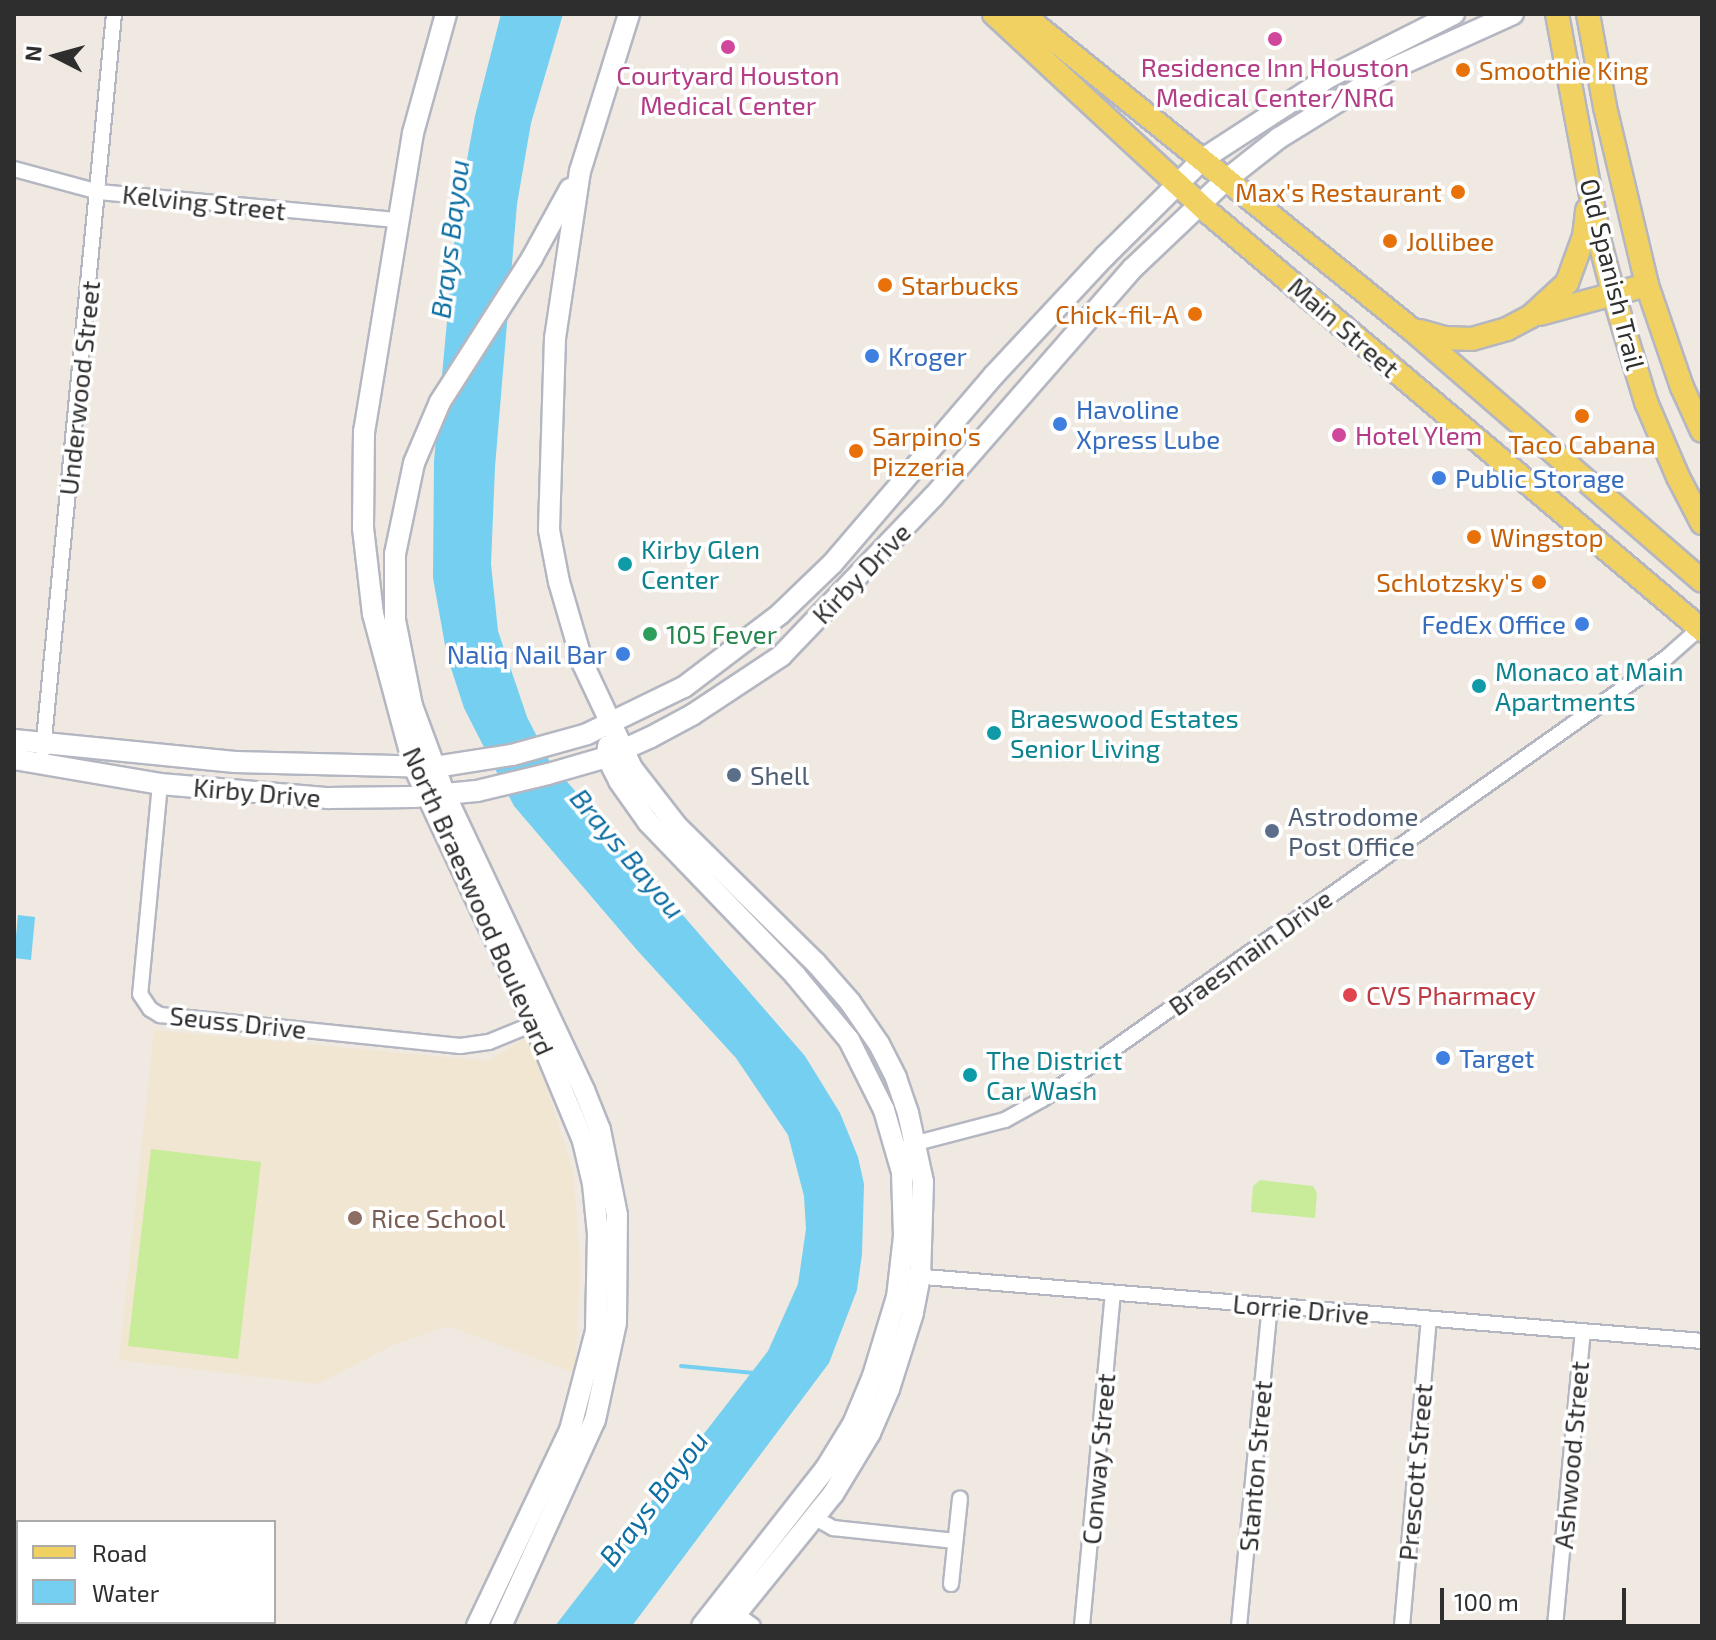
<!DOCTYPE html>
<style>
body{margin:0}
#map{position:relative;width:1716px;height:1640px;overflow:hidden;background:#efe9e1;font-family:"Exo 2",sans-serif}
div>[style]{position:absolute}
[style*='--x']{left:calc(var(--x)*1px);top:calc(var(--y)*1px);width:calc(var(--w)*1px);rotate:calc(var(--a)*1deg)}
.education>*{inset:0;background:#f0e6d1}
.pitch>*{inset:0;background:#c9ec9a}
.water>*{inset:0;background:#75cff0}
.stream>*{height:4px;margin:-2px;padding:0 2px;transform-origin:2px;border-radius:2px;background:#75cff0}
.roads{filter:drop-shadow(2px 0 #b4b7c1) drop-shadow(-2px 0 #b4b7c1) drop-shadow(0 2px #b4b7c1) drop-shadow(0 -2px #b4b7c1)}
.street>*{height:14px;margin:-7px;padding:0 7px;transform-origin:7px;border-radius:7px;background:#fff}
.secondary>*{height:20px;margin:-10px;padding:0 10px;transform-origin:10px;border-radius:10px;background:#fff}
.primary>*{height:22px;margin:-11px;padding:0 11px;transform-origin:11px;border-radius:11px;background:#f2d163}
.dots>*{width:22px;height:22px;translate:-50% -50%;box-sizing:border-box;border:4px solid #fff;border-radius:50%}
span{translate:-50% -50%;white-space:nowrap;text-align:center;line-height:1.15;-webkit-text-stroke:7px #fff;paint-order:stroke}
.hotel-label{font-size:26px;color:#b23c85}
.left{translate:0 -50%;text-align:left}
.food-label{font-size:26px;color:#c56008}
.right{translate:-100% -50%;text-align:right}
.street-label{font-size:26px;color:#2e2e2e}
.shop-label{font-size:26px;color:#366cbe}
.culture-label{font-size:26px;color:#0d838f}
.leisure-label{font-size:26px;color:#27864d}
.service-label{font-size:26px;color:#4e5e75}
.health-label{font-size:26px;color:#be3a42}
.education-label{font-size:26px;color:#785e54}
.water-label{font-size:28px;color:#0d6fa3;font-style:italic}
.frame{position:absolute;inset:0;border:16px solid #2e2e2e;pointer-events:none}
.legend{position:absolute;left:16px;top:1520px;width:260px;height:104px;box-sizing:border-box;background:#fff;border:2px solid #ababab;margin:0;padding:10px 14px;list-style:none;font-size:24px;color:#2e2e2e}
.legend li{display:flex;align-items:center;gap:16px;height:40px}
.legend b{width:40px;border:2px solid #ababab}
.north{position:absolute;left:16px;top:16px;width:80px;height:80px;-webkit-text-stroke:6px #fff;paint-order:stroke;rotate:276deg;font-size:22px;font-weight:700;line-height:32px;text-align:center;color:#2e2e2e}
.north::after{content:'';display:block;margin:auto;width:28px;height:36px;background:#2e2e2e;clip-path:polygon(50% 0,100% 100%,50% 72%,0 100%)}
.scale{position:absolute;left:1440px;top:1588px;width:186px;height:36px;box-sizing:border-box;border:4px solid #2e2e2e;border-top:0;padding-left:10px;font-size:24px;line-height:28px;white-space:nowrap;color:#2e2e2e;-webkit-text-stroke:6px #fff;paint-order:stroke}
</style>
<div id="map">
<div class="education">
<div style="clip-path:polygon(154px 1030px,488px 1061px,530px 1035px,573px 1171px,580px 1265px,575px 1373px,448px 1326px,393px 1345px,318px 1384px,119px 1360px)"></div>
</div>
<div class="pitch">
<div style="clip-path:polygon(151px 1149px,261px 1162px,238px 1359px,128px 1346px)"></div>
<div style="clip-path:polygon(1260px 1180px,1313px 1186px,1317px 1193px,1315px 1218px,1251px 1212px,1253px 1186px)"></div>
</div>
<div class="water">
<div style="clip-path:polygon(501px 14px,563px 14px,531px 123px,517px 204px,495px 467px,491px 564px,498px 631px,527px 717px,550px 762px,805px 1056px,840px 1113px,858px 1157px,864px 1184px,862px 1254px,857px 1290px,829px 1363px,632px 1626px,555px 1626px,768px 1351px,798px 1284px,806px 1229px,804px 1196px,788px 1135px,736px 1058px,637px 950px,514px 806px,464px 708px,447px 656px,433px 578px,434px 461px,457px 214px,475px 116px)"></div>
<div style="clip-path:polygon(18px 915px,35px 917px,31px 960px,14px 958px)"></div>
</div>
<div class="stream">
<div style="--x:681;--y:1366;--w:73;--a:5.5"></div>
</div>
<div class="roads">
<div class="street">
<div style="--x:14;--y:169;--w:88;--a:15.1"></div>
<div style="--x:99;--y:192;--w:298;--a:5.4"></div>
<div style="--x:43;--y:750;--w:739;--a:-84.49"></div>
<div style="--x:160;--y:784;--w:211;--a:95.4"></div>
<div style="--x:140;--y:994;--w:18;--a:56"></div>
<div style="--x:150;--y:1009;--w:12;--a:31"></div>
<div style="--x:160;--y:1015;--w:302;--a:5.9"></div>
<div style="--x:460;--y:1046;--w:29;--a:-8"></div>
<div style="--x:489;--y:1042;--w:58;--a:-22.2"></div>
<div style="--x:909;--y:1145;--w:99;--a:-14.6"></div>
<div style="--x:1005;--y:1120;--w:43;--a:-28.9"></div>
<div style="--x:1043;--y:1099;--w:763;--a:-35.29"></div>
<div style="--x:1666;--y:658;--w:45;--a:-41.4"></div>
<div style="--x:912;--y:1276;--w:793;--a:4.7"></div>
<div style="--x:815;--y:1518;--w:21;--a:29"></div>
<div style="--x:833;--y:1528;--w:123;--a:6.1"></div>
<div style="--x:951;--y:1584;--w:86;--a:-84"></div>
<div style="--x:731;--y:1610;--w:27;--a:36"></div>
<div style="--x:1082;--y:1626;--w:334;--a:-84.7"></div>
<div style="--x:1239;--y:1626;--w:321;--a:-84.5"></div>
<div style="--x:1402;--y:1626;--w:308;--a:-85"></div>
<div style="--x:1555;--y:1626;--w:295;--a:-84.6"></div>
</div>
<div class="secondary">
<div style="--x:446;--y:14;--w:123;--a:105.5"></div>
<div style="--x:413;--y:133;--w:302;--a:99.3"></div>
<div style="--x:364;--y:431;--w:97;--a:90.6"></div>
<div style="--x:363;--y:528;--w:87;--a:83.4"></div>
<div style="--x:373;--y:614;--w:158;--a:75"></div>
<div style="--x:414;--y:767;--w:283;--a:64.9"></div>
<div style="--x:534;--y:1023;--w:128;--a:67.4"></div>
<div style="--x:583;--y:1141;--w:44;--a:76.9"></div>
<div style="--x:593;--y:1184;--w:50;--a:84.3"></div>
<div style="--x:598;--y:1234;--w:97;--a:91.2"></div>
<div style="--x:596;--y:1331;--w:102;--a:104.7"></div>
<div style="--x:570;--y:1430;--w:217;--a:115.4"></div>
<div style="--x:629;--y:14;--w:164;--a:107.3"></div>
<div style="--x:580;--y:171;--w:169;--a:98.5"></div>
<div style="--x:555;--y:338;--w:192;--a:91.8"></div>
<div style="--x:549;--y:530;--w:53;--a:79.1"></div>
<div style="--x:559;--y:582;--w:85;--a:73.7"></div>
<div style="--x:583;--y:664;--w:115;--a:64.8"></div>
<div style="--x:632;--y:768;--w:72;--a:52.3"></div>
<div style="--x:676;--y:825;--w:197;--a:44.6"></div>
<div style="--x:816;--y:963;--w:52;--a:48.9"></div>
<div style="--x:850;--y:1002;--w:51;--a:55.4"></div>
<div style="--x:879;--y:1044;--w:38;--a:63"></div>
<div style="--x:896;--y:1078;--w:37;--a:71"></div>
<div style="--x:908;--y:1113;--w:71;--a:77.7"></div>
<div style="--x:923;--y:1182;--w:94;--a:91.8"></div>
<div style="--x:920;--y:1276;--w:38;--a:101"></div>
<div style="--x:913;--y:1313;--w:80;--a:107.5"></div>
<div style="--x:889;--y:1389;--w:48;--a:113.4"></div>
<div style="--x:870;--y:1433;--w:71;--a:121.2"></div>
<div style="--x:833;--y:1494;--w:170;--a:129"></div>
<div style="--x:14;--y:740;--w:222;--a:5.7"></div>
<div style="--x:235;--y:762;--w:200;--a:1.4"></div>
<div style="--x:435;--y:767;--w:78;--a:-8.9"></div>
<div style="--x:512;--y:755;--w:78;--a:-15.6"></div>
<div style="--x:587;--y:734;--w:108;--a:-25.9"></div>
<div style="--x:684;--y:687;--w:121;--a:-37.2"></div>
<div style="--x:780;--y:614;--w:72;--a:-43.9"></div>
<div style="--x:832;--y:564;--w:249;--a:-49.4"></div>
<div style="--x:994;--y:375;--w:163;--a:-47"></div>
<div style="--x:1105;--y:256;--w:138;--a:-44.7"></div>
<div style="--x:1203;--y:159;--w:153;--a:-33"></div>
<div style="--x:1331;--y:76;--w:138;--a:-26.8"></div>
<div style="--x:608;--y:746;--w:11;--a:95"></div>
<div style="--x:607;--y:757;--w:27;--a:63"></div>
<div style="--x:619;--y:781;--w:50;--a:54.7"></div>
<div style="--x:648;--y:822;--w:212;--a:46.1"></div>
<div style="--x:795;--y:975;--w:85;--a:50.3"></div>
<div style="--x:849;--y:1040;--w:78;--a:63.4"></div>
<div style="--x:884;--y:1110;--w:65;--a:73.8"></div>
<div style="--x:902;--y:1172;--w:64;--a:88.2"></div>
<div style="--x:904;--y:1236;--w:61;--a:96.5"></div>
<div style="--x:897;--y:1297;--w:83;--a:106.9"></div>
<div style="--x:873;--y:1376;--w:52;--a:112.6"></div>
<div style="--x:853;--y:1424;--w:52;--a:121.5"></div>
<div style="--x:826;--y:1468;--w:201;--a:128.1"></div>
<div style="--x:14;--y:759;--w:148;--a:9.7"></div>
<div style="--x:160;--y:784;--w:169;--a:4.8"></div>
<div style="--x:328;--y:798;--w:86;--a:-0.7"></div>
<div style="--x:414;--y:797;--w:63;--a:-5.4"></div>
<div style="--x:477;--y:791;--w:73;--a:-13.5"></div>
<div style="--x:548;--y:774;--w:61;--a:-16.1"></div>
<div style="--x:607;--y:757;--w:48;--a:-24.4"></div>
<div style="--x:651;--y:737;--w:47;--a:-28.2"></div>
<div style="--x:692;--y:715;--w:107;--a:-33.5"></div>
<div style="--x:781;--y:656;--w:221;--a:-46.3"></div>
<div style="--x:934;--y:496;--w:301;--a:-48.9"></div>
<div style="--x:1132;--y:269;--w:131;--a:-43.5"></div>
<div style="--x:1227;--y:179;--w:66;--a:-38.3"></div>
<div style="--x:1279;--y:138;--w:129;--a:-31.7"></div>
<div style="--x:1389;--y:70;--w:136;--a:-24.3"></div>
<div style="--x:14;--y:1591;--w:4;--a:14"></div>
<div style="--x:112;--y:1622;--w:12;--a:20"></div>
<div style="--x:14;--y:1624;--w:6;--a:18"></div>
<div style="--x:81;--y:1626;--w:4;--a:-63"></div>
<div style="--x:501;--y:1626;--w:226;--a:-65.5"></div>
<div style="--x:595;--y:1420;--w:99;--a:-77.8"></div>
<div style="--x:616;--y:1323;--w:108;--a:-89.5"></div>
<div style="--x:617;--y:1215;--w:87;--a:-101.3"></div>
<div style="--x:600;--y:1130;--w:43;--a:-111.8"></div>
<div style="--x:584;--y:1090;--w:326;--a:-115.2"></div>
<div style="--x:445;--y:795;--w:95;--a:-110.3"></div>
<div style="--x:412;--y:706;--w:88;--a:-101.2"></div>
<div style="--x:395;--y:620;--w:66;--a:-90"></div>
<div style="--x:395;--y:554;--w:93;--a:-78.2"></div>
<div style="--x:414;--y:463;--w:66;--a:-66.9"></div>
<div style="--x:440;--y:402;--w:171;--a:-57.4"></div>
<div style="--x:532;--y:258;--w:79;--a:-61.2"></div>
</div>
<div class="primary">
<div style="--x:994;--y:14;--w:293;--a:42.8"></div>
<div style="--x:1209;--y:213;--w:646;--a:40.23"></div>
<div style="--x:1022;--y:14;--w:499;--a:39"></div>
<div style="--x:1410;--y:328;--w:386;--a:40.9"></div>
<div style="--x:1557;--y:14;--w:229;--a:79.4"></div>
<div style="--x:1599;--y:239;--w:59;--a:75.3"></div>
<div style="--x:1614;--y:296;--w:111;--a:73.2"></div>
<div style="--x:1646;--y:402;--w:82;--a:66.9"></div>
<div style="--x:1678;--y:477;--w:52;--a:62.4"></div>
<div style="--x:1588;--y:14;--w:95;--a:79.6"></div>
<div style="--x:1605;--y:107;--w:183;--a:76.7"></div>
<div style="--x:1647;--y:285;--w:108;--a:71.1"></div>
<div style="--x:1682;--y:387;--w:48;--a:65.6"></div>
<div style="--x:1540;--y:314;--w:111;--a:-15.2"></div>
<div style="--x:1420;--y:331;--w:26;--a:16"></div>
<div style="--x:1445;--y:338;--w:27;--a:2"></div>
<div style="--x:1472;--y:339;--w:36;--a:-16"></div>
<div style="--x:1507;--y:329;--w:26;--a:-28"></div>
<div style="--x:1530;--y:317;--w:50;--a:-42.6"></div>
<div style="--x:1567;--y:283;--w:50;--a:-70.1"></div>
<div style="--x:1584;--y:236;--w:26;--a:-83"></div>
</div>
</div>
<div class="dots">
<div style="left:1275px;top:39px;background:#d1479c"></div>
<div style="left:728px;top:47px;background:#d1479c"></div>
<div style="left:1463px;top:70px;background:#e8710a"></div>
<div style="left:1458px;top:192px;background:#e8710a"></div>
<div style="left:1390px;top:241px;background:#e8710a"></div>
<div style="left:885px;top:285px;background:#e8710a"></div>
<div style="left:1195px;top:314px;background:#e8710a"></div>
<div style="left:872px;top:356px;background:#3f7fe0"></div>
<div style="left:1582px;top:416px;background:#e8710a"></div>
<div style="left:1060px;top:424px;background:#3f7fe0"></div>
<div style="left:1339px;top:435px;background:#d1479c"></div>
<div style="left:856px;top:451px;background:#e8710a"></div>
<div style="left:1439px;top:478px;background:#3f7fe0"></div>
<div style="left:1474px;top:537px;background:#e8710a"></div>
<div style="left:625px;top:564px;background:#0f9aa8"></div>
<div style="left:1539px;top:582px;background:#e8710a"></div>
<div style="left:1582px;top:624px;background:#3f7fe0"></div>
<div style="left:650px;top:634px;background:#2e9e5b"></div>
<div style="left:623px;top:654px;background:#3f7fe0"></div>
<div style="left:1479px;top:686px;background:#0f9aa8"></div>
<div style="left:994px;top:733px;background:#0f9aa8"></div>
<div style="left:734px;top:775px;background:#5c6f8a"></div>
<div style="left:1272px;top:831px;background:#5c6f8a"></div>
<div style="left:1350px;top:995px;background:#e0444e"></div>
<div style="left:1443px;top:1058px;background:#3f7fe0"></div>
<div style="left:970px;top:1075px;background:#0f9aa8"></div>
<div style="left:355px;top:1218px;background:#8d6e63"></div>
</div>
<div class="hotel-label">
<span style="left:1275px;top:82px">Residence Inn Houston<br>Medical Center/NRG</span>
<span style="left:728px;top:90px">Courtyard Houston<br>Medical Center</span>
<span class="left" style="left:1355px;top:435px">Hotel Ylem</span>
</div>
<div class="food-label">
<span class="left" style="left:1479px;top:70px">Smoothie King</span>
<span class="right" style="left:1442px;top:192px">Max's Restaurant</span>
<span class="left" style="left:1406px;top:241px">Jollibee</span>
<span class="left" style="left:901px;top:285px">Starbucks</span>
<span class="right" style="left:1179px;top:314px">Chick-fil-A</span>
<span class="left" style="left:872px;top:451px">Sarpino's<br>Pizzeria</span>
<span style="left:1582px;top:444px">Taco Cabana</span>
<span class="left" style="left:1490px;top:537px">Wingstop</span>
<span class="right" style="left:1523px;top:582px">Schlotzsky's</span>
</div>
<div class="street-label">
<span style="left:204px;top:202px;rotate:6deg">Kelving Street</span>
<span style="left:1613px;top:274px;rotate:76deg">Old Spanish Trail</span>
<span style="left:1344px;top:327px;rotate:41deg">Main Street</span>
<span style="left:79px;top:388px;rotate:-84deg">Underwood Street</span>
<span style="left:861px;top:573px;rotate:-46deg">Kirby Drive</span>
<span style="left:257px;top:792px;rotate:5deg">Kirby Drive</span>
<span style="left:479px;top:901px;rotate:66deg">North Braeswood Boulevard</span>
<span style="left:1250px;top:952px;rotate:-36deg">Braesmain Drive</span>
<span style="left:238px;top:1022px;rotate:6deg">Seuss Drive</span>
<span style="left:1301px;top:1309px;rotate:5deg">Lorrie Drive</span>
<span style="left:1571px;top:1455px;rotate:-85deg">Ashwood Street</span>
<span style="left:1098px;top:1459px;rotate:-85deg">Conway Street</span>
<span style="left:1255px;top:1466px;rotate:-85deg">Stanton Street</span>
<span style="left:1415px;top:1472px;rotate:-85deg">Prescott Street</span>
</div>
<div class="shop-label">
<span class="left" style="left:888px;top:356px">Kroger</span>
<span class="left" style="left:1076px;top:424px">Havoline<br>Xpress Lube</span>
<span class="left" style="left:1455px;top:478px">Public Storage</span>
<span class="right" style="left:1566px;top:624px">FedEx Office</span>
<span class="right" style="left:607px;top:654px">Naliq Nail Bar</span>
<span class="left" style="left:1459px;top:1058px">Target</span>
</div>
<div class="culture-label">
<span class="left" style="left:641px;top:564px">Kirby Glen<br>Center</span>
<span class="left" style="left:1495px;top:686px">Monaco at Main<br>Apartments</span>
<span class="left" style="left:1010px;top:733px">Braeswood Estates<br>Senior Living</span>
<span class="left" style="left:986px;top:1075px">The District<br>Car Wash</span>
</div>
<div class="leisure-label">
<span class="left" style="left:666px;top:634px">105 Fever</span>
</div>
<div class="service-label">
<span class="left" style="left:750px;top:775px">Shell</span>
<span class="left" style="left:1288px;top:831px">Astrodome<br>Post Office</span>
</div>
<div class="health-label">
<span class="left" style="left:1366px;top:995px">CVS Pharmacy</span>
</div>
<div class="education-label">
<span class="left" style="left:371px;top:1218px">Rice School</span>
</div>
<div class="water-label">
<span style="left:449px;top:239px;rotate:-83deg">Brays Bayou</span>
<span style="left:628px;top:853px;rotate:50deg">Brays Bayou</span>
<span style="left:653px;top:1498px;rotate:-53deg">Brays Bayou</span>
</div>
<div class="frame"></div>
<ul class="legend">
<li><b style="height:10px;background:#f2d163"></b>Road</li>
<li><b style="height:22px;background:#75cff0"></b>Water</li>
</ul>
<div class="north">N</div>
<div class="scale">100 m</div>
</div>
